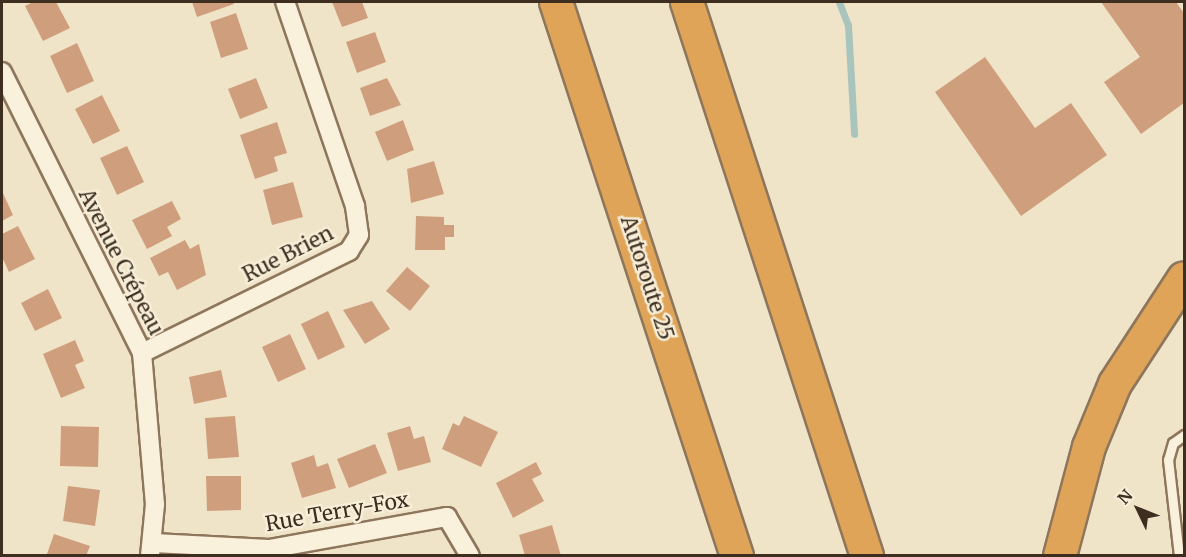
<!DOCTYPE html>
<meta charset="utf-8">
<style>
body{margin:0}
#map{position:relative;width:1186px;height:557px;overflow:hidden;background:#f0e4c8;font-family:Merriweather,serif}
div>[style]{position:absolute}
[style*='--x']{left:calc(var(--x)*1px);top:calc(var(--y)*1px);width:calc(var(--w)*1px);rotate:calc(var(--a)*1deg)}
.stream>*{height:7px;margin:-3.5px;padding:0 3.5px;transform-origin:3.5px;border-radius:3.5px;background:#a9c4bc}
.building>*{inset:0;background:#cf9f7d}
.roads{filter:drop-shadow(2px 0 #8d765c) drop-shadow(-2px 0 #8d765c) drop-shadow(0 2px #8d765c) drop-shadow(0 -2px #8d765c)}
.service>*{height:9px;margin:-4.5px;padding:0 4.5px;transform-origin:4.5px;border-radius:4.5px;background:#faf1dc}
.minor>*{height:18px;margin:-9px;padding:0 9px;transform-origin:9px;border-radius:9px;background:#faf1dc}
.motorway>*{height:32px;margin:-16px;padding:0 16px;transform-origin:16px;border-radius:16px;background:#e0a458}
span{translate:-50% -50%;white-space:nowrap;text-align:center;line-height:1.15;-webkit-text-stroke:5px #f7eed8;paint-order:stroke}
.street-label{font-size:21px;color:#3d2e20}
.frame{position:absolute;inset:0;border:3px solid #3d2e20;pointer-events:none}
.north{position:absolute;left:1108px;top:479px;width:60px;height:60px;-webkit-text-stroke:4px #f7eed8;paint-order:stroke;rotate:313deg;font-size:16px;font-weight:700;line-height:24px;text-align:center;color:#3d2e20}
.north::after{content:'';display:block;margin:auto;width:21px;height:27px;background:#3d2e20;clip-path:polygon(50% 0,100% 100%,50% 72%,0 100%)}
</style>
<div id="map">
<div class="stream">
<div style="--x:839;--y:2;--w:25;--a:69"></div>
<div style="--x:848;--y:25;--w:109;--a:86.8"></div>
</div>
<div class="building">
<div style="clip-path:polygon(33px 2px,56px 2px,70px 28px,43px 41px,25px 6px)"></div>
<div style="clip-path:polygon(192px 2px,233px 2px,234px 4px,197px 17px)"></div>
<div style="clip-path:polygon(332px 2px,362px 2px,368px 18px,342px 27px)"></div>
<div style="clip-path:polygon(1101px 2px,1176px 2px,1184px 13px,1184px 103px,1141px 134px,1104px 82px,1140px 57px)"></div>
<div style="clip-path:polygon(236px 13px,248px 49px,221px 58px,210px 22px)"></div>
<div style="clip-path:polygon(375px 32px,386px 62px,357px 73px,346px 42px)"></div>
<div style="clip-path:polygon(77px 43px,94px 81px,67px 93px,50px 56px)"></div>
<div style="clip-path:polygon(985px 57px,1035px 128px,1071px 103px,1107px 155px,1021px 216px,935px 92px)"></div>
<div style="clip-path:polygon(256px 78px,268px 108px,240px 119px,228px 89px)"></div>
<div style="clip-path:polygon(387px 78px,401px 105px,370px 116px,360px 88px)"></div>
<div style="clip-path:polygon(102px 95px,120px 131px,93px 144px,75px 109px)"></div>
<div style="clip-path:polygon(403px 120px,414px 150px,387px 161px,375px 132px)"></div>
<div style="clip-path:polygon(277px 122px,287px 153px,274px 157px,278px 171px,255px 179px,240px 135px)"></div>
<div style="clip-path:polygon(127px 146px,144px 182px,117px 195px,100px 158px)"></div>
<div style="clip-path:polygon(434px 161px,444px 194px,411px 203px,407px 169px)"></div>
<div style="clip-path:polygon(293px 182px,303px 217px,272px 225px,263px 190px)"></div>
<div style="clip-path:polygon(2px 191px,13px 215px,2px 221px)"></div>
<div style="clip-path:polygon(172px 201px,181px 219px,167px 227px,172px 236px,147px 249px,132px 220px)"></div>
<div style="clip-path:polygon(416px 216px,444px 217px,444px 225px,454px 225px,454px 237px,445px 237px,445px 250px,415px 250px)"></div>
<div style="clip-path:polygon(18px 226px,35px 259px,9px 272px,2px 257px,2px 234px)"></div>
<div style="clip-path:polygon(185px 240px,190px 249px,199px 244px,206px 275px,177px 290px,168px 272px,159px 276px,150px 258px)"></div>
<div style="clip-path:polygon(407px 267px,430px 286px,410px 311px,386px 291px)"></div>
<div style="clip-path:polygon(48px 289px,62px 318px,35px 331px,21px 303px)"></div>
<div style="clip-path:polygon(372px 301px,390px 329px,365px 344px,343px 310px)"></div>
<div style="clip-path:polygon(328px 311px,345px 347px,318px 360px,301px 324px)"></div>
<div style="clip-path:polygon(290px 334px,306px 369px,278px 382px,262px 347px)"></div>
<div style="clip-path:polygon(75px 340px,84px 361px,75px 365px,85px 388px,61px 398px,43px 354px)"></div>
<div style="clip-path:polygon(221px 370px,227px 397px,194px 404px,189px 377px)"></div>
<div style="clip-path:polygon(235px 416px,239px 457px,208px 459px,205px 418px)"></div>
<div style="clip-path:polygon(464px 416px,498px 432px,481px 467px,442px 449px,453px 423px,459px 426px)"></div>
<div style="clip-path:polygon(61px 426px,99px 427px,98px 467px,60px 466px)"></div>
<div style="clip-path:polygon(410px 426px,414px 439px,424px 436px,431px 462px,398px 471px,387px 433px)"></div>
<div style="clip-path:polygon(375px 444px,387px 473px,349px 488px,337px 459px)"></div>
<div style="clip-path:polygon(314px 455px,317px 467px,328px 463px,336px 488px,302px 498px,291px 463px)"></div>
<div style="clip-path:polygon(536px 462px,542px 474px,532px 479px,544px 501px,513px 518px,496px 483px)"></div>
<div style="clip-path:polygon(206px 476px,241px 476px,241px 510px,207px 511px)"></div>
<div style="clip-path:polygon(68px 486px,100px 490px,95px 526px,63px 521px)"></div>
<div style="clip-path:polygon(552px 525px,561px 556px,525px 556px,519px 535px)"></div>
<div style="clip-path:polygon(54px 534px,90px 546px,86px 556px,47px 554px)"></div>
</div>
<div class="roads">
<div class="service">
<div style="--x:1179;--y:556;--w:97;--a:-96.5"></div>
<div style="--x:1168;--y:460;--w:18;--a:-74"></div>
<div style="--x:1173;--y:443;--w:14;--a:-36"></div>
</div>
<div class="minor">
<div style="--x:2;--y:72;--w:314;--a:63.5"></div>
<div style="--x:142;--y:353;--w:152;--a:85.1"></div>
<div style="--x:155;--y:504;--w:52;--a:95.5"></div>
<div style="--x:142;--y:353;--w:231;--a:-26.2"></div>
<div style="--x:349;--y:251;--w:19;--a:-58"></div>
<div style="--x:359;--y:235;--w:29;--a:-98"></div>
<div style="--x:355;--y:206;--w:216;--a:-108.9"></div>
<div style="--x:154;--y:543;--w:115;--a:3"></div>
<div style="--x:269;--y:549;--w:181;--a:-10.2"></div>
<div style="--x:447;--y:517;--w:45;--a:59.5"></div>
</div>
<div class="motorway">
<div style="--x:556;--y:2;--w:583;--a:71.91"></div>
<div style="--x:687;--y:2;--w:583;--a:72"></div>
<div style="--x:1060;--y:556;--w:113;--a:-75.1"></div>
<div style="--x:1089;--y:447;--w:68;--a:-67.6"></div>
<div style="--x:1115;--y:384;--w:126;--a:-56.9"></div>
</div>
</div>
<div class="street-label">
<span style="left:288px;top:254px;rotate:-27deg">Rue Brien</span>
<span style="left:121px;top:262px;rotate:63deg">Avenue Crépeau</span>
<span style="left:647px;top:278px;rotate:72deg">Autoroute 25</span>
<span style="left:337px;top:512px;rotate:-10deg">Rue Terry-Fox</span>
</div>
<div class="frame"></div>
<div class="north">N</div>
</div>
